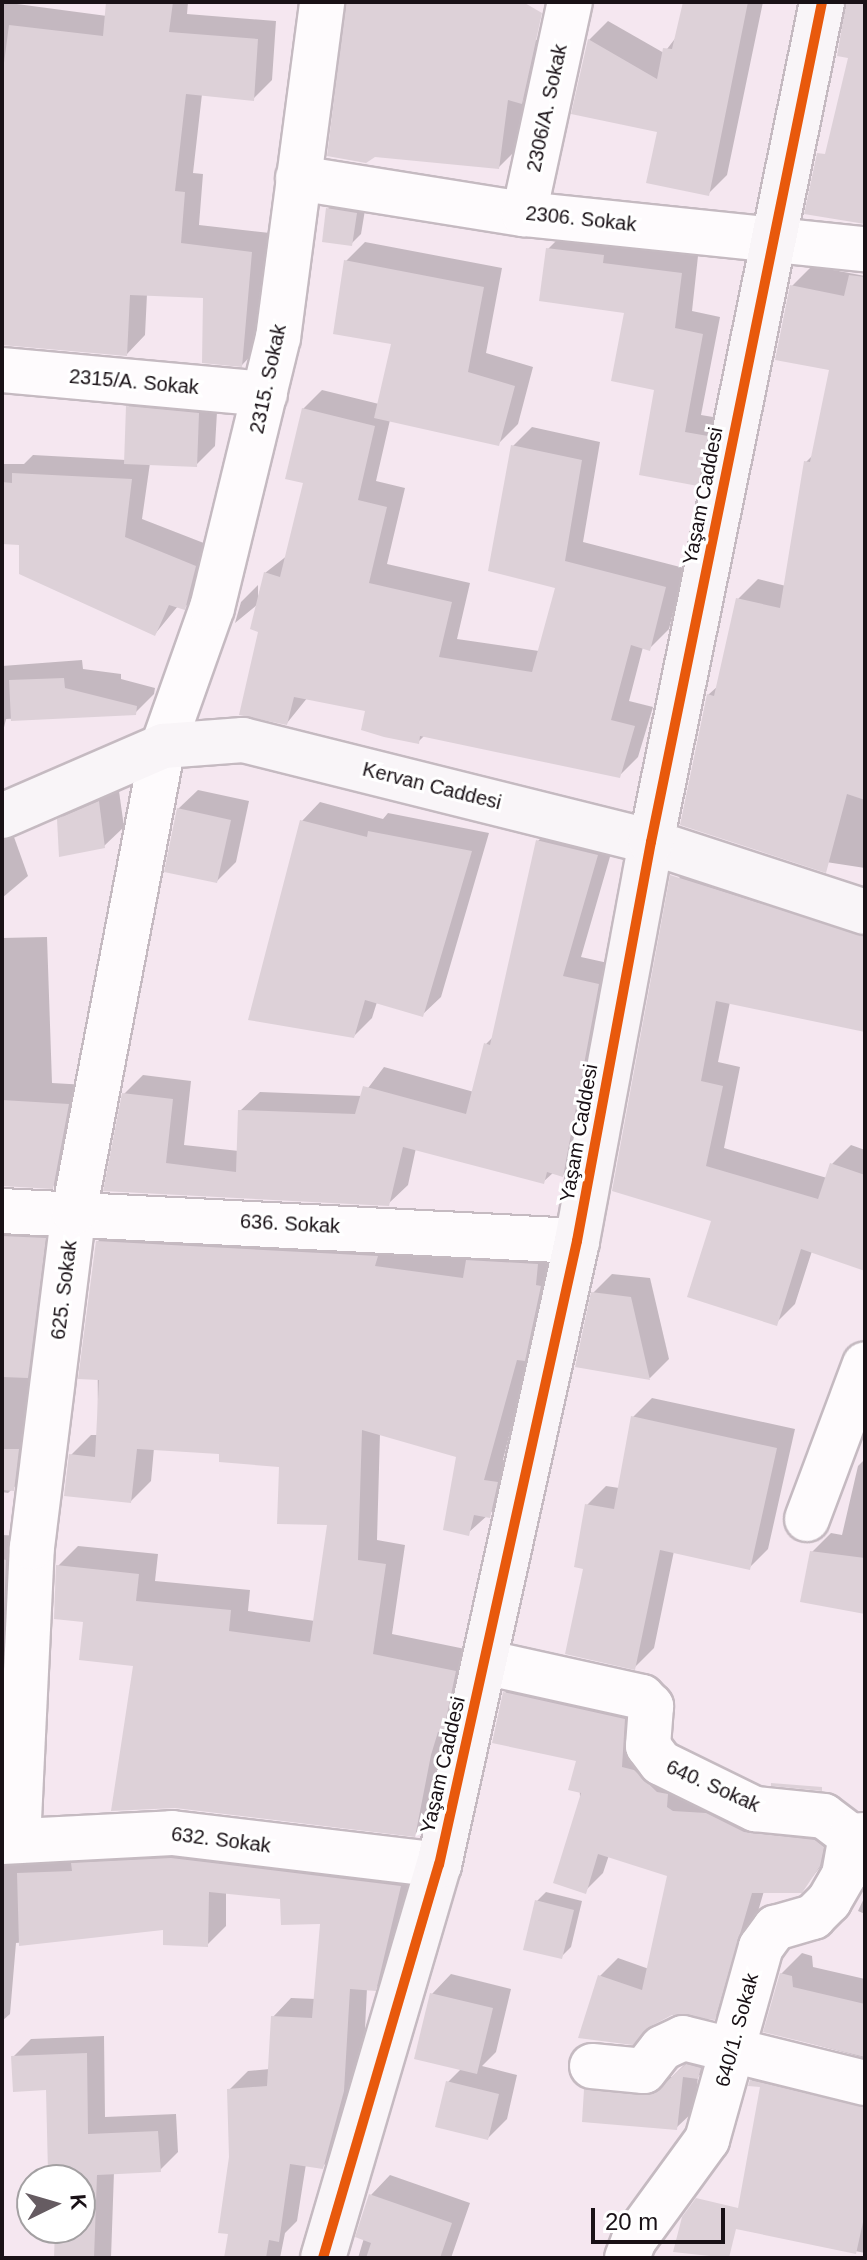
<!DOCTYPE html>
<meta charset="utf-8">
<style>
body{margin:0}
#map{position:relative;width:867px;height:2260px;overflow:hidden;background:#f5e7f0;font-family:Arial,sans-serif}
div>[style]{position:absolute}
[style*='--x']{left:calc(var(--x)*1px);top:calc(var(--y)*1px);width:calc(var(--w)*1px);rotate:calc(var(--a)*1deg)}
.shadow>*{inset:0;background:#0003}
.building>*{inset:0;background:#ddd1d8}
.roads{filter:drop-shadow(2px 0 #c5bac1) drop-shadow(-2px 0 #c5bac1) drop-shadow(0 2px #c5bac1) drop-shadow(0 -2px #c5bac1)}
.street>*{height:44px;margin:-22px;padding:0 22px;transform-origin:22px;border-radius:22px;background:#fefbfd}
.secondary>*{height:44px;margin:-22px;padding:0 22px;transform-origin:22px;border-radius:22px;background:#f9f5f8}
.cycleway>*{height:10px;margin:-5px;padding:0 5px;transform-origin:5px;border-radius:5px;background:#e8590c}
span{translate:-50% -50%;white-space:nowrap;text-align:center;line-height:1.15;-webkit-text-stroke:6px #fff;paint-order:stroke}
.street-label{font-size:20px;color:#191116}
.frame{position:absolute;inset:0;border:4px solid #191116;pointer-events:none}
.north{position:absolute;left:16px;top:2164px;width:80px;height:80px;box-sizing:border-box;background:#fff;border:2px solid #a3a0a2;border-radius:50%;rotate:85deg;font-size:22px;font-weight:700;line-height:32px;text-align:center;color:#191116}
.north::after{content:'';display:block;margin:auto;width:28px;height:36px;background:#665c62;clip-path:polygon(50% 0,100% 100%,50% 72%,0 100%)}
.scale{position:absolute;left:591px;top:2208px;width:134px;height:36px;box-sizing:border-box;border:4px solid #191116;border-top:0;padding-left:10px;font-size:24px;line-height:28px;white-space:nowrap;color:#191116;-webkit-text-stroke:6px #fff;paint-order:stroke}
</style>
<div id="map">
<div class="shadow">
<div style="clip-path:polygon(2px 2px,107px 16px,109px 2px,188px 2px,187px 14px,276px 21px,272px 80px,253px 99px,202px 94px,193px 173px,203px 174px,199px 225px,270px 233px,260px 346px,242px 365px,205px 296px,147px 294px,145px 335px,127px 354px,2px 344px)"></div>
<div style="clip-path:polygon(685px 2px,763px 2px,727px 175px,708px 194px,659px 130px,574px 112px,589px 40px,608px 21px,664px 53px,677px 36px)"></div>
<div style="clip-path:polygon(363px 27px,550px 41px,541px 82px,524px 99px,518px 148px,499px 167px,374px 155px)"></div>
<div style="clip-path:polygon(338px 199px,366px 204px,361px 234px,351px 244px,328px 209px)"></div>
<div style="clip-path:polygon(566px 231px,620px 238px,619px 246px,698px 256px,692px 311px,720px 317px,701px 415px,725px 419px,715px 466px,697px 484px,627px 311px,548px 249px)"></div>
<div style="clip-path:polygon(365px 242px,502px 268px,486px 353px,533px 367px,518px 424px,498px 444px,390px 420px,376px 481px,405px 488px,387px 564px,470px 583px,457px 639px,539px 651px,557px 586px,513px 446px,532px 427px,600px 442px,583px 542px,684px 568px,669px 629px,650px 648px,643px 647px,629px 701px,653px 707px,638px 757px,619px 776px,425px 735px,418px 742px,368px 710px,308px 697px,287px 723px,258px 604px,235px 623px,241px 602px,258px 585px,258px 598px,265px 573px,288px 555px,306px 481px,303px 409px,322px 390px,379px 404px,394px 342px,346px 261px)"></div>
<div style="clip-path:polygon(812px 266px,865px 276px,865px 868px,774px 854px,708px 695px,718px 686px,738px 599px,758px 579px,786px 586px,806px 462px,813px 455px,831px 368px,792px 286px)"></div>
<div style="clip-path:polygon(147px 388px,218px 395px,215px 446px,196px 465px,150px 463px,142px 519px,214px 547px,203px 589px,184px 608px,178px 606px,155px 634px,21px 543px,2px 542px,2px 464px,24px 464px,33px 455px,126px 460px,128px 407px)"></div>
<div style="clip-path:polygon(82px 660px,83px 669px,121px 674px,121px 679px,155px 688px,154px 694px,135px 713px,6px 719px,2px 736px,2px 666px)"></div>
<div style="clip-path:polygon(118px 784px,124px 827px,104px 846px,59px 820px,78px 801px)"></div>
<div style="clip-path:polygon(198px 790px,249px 801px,236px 862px,217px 881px,178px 809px)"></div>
<div style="clip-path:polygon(320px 802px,383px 819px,388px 813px,489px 833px,441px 997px,422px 1015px,377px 1002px,372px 1018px,354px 1036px,302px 821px)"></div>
<div style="clip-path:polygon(557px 822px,616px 836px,581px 957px,617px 965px,582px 1156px,563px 1175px,554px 1172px,543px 1182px,416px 1148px,408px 1185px,388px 1204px,106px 1189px,124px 1094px,143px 1075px,191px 1081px,184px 1145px,239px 1151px,240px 1111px,260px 1092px,362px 1096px,384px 1067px,474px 1092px,486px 1044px,493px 1037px,538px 841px)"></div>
<div style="clip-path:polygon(10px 826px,28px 876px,2px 898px,2px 829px)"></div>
<div style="clip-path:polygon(689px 868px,865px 913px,865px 1031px,730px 1002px,718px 1062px,740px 1067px,724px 1148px,827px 1178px,832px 1164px,851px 1145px,865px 1150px,865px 1269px,812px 1251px,795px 1304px,776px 1323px,713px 1219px,614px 1190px,670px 887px)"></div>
<div style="clip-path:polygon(47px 937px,52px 1083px,87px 1085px,72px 1167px,52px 1187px,2px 1184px,2px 938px)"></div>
<div style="clip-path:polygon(2px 1209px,62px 1222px,26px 1476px,8px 1493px,2px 1492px)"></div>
<div style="clip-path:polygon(118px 1222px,557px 1245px,503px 1460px,517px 1463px,509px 1496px,468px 1533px,459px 1456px,380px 1433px,377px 1540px,405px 1545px,392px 1634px,475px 1651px,434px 1815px,414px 1835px,135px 1664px,85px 1620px,58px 1566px,78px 1546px,158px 1554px,155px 1581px,250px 1590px,248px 1611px,315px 1621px,329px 1524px,281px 1465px,222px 1452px,154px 1448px,151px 1481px,131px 1501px,71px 1455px,91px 1435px,98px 1435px,97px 1242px)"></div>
<div style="clip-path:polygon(612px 1274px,650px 1278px,669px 1359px,650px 1378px,577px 1366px,593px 1293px)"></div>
<div style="clip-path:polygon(652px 1398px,795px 1429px,768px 1549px,749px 1568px,674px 1551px,654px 1648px,634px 1668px,585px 1567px,587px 1505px,606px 1486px,619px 1488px,633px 1417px)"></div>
<div style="clip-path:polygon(865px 1459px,865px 1612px,812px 1552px,831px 1533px,842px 1535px,858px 1466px)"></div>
<div style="clip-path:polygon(2px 1535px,23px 1536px,20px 1635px,2px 1653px)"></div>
<div style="clip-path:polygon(523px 1675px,642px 1701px,639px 1750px,837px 1846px,801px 1891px,764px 1891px,732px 2000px,714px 2018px,672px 2013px,600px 1976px,618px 1958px,649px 1969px,669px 1874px,609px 1855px,603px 1873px,585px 1891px,578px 1759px,505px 1693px)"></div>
<div style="clip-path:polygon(92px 1845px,419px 1867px,394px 1970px,375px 1989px,367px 1988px,363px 2070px,342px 2147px,323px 2166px,306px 2164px,297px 2221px,285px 2233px,280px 2258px,226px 2258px,231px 2233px,229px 2090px,248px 2071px,270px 2069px,273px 2017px,291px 1998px,316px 1999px,323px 1922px,282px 1897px,226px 1892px,226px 1926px,207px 1945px,165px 1928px,16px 1943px,10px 2014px,2px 2021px,2px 1857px)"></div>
<div style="clip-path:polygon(546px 1892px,582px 1901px,571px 1947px,561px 1957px,537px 1901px)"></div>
<div style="clip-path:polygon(865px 1896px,865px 1914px,858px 1911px)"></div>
<div style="clip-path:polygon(802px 1953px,812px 1956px,813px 1967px,865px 1979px,865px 2058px,766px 2031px,781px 1974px)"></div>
<div style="clip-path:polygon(451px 1974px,511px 1989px,496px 2052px,482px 2066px,517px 2075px,507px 2119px,488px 2138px,448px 2082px,462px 2068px,432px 1994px)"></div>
<div style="clip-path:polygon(104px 2036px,105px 2117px,176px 2114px,178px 2152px,160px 2170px,114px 2172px,111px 2258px,57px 2258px,57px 2228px,80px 2228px,80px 2180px,59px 2180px,48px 2088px,13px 2057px,31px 2039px)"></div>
<div style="clip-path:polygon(698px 2051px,715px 2059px,698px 2077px,694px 2111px,676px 2128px,586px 2090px,603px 2072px,672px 2077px)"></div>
<div style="clip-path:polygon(772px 2061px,865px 2084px,865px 2253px,737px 2227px,762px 2086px,751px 2081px)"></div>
<div style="clip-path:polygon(390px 2175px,470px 2203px,451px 2258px,358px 2258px,364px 2238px,358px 2236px,371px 2195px)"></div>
</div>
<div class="building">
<div style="clip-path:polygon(106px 2px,173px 2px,169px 32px,258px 39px,254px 101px,186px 94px,175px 191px,185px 192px,181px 243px,252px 252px,242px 367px,202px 363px,203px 298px,130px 295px,127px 356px,2px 345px,2px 78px,9px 25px,103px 36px)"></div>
<div style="clip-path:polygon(346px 2px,523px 2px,542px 13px,522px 104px,508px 100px,499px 169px,375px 157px,366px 163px,327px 156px)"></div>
<div style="clip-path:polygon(683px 2px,748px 2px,709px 196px,646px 183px,657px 132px,571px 114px,588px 39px,657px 79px,663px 48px,672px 49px)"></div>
<div style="clip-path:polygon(846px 2px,865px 2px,865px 224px,804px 214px,817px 153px,825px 154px,848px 58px,837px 56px)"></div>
<div style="clip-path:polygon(326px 208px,357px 213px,352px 246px,322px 242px)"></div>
<div style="clip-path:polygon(546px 248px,604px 255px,603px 263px,682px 273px,675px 328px,703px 334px,685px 432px,708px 436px,698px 486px,639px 475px,654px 390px,611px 381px,624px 313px,539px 301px)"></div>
<div style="clip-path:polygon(344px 260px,484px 287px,468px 372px,515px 386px,499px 446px,374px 418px,391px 344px,333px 334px)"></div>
<div style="clip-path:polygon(849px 275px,865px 277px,865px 800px,847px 794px,826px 873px,680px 825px,707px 694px,714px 696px,736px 598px,780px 608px,804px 461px,810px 462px,829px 370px,775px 360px,790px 285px,844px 296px)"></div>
<div style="clip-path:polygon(126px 406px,199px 413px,197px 467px,124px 464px)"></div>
<div style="clip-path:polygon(302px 408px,375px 426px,358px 500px,387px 507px,369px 583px,452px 602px,439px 657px,532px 672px,555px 588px,488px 571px,511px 445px,582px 460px,565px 561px,666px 587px,650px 651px,631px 645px,611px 720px,635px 726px,620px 778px,420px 736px,419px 744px,384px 737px,361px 730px,365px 711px,294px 697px,287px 725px,239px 715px,258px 632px,250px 629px,264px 572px,280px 577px,303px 483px,285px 479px)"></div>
<div style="clip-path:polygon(12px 473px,132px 479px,125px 537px,196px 566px,185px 610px,169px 605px,155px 636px,19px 574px,19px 545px,2px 544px,2px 482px,12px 483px)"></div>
<div style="clip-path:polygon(64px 678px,65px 688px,137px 706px,136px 715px,11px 721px,9px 680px)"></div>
<div style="clip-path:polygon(99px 801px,105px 848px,59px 857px,57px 819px)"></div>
<div style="clip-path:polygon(177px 808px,231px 820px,217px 883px,164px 872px)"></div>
<div style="clip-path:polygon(300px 820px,367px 837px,368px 831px,472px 851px,423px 1017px,365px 1000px,354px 1038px,248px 1020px)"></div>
<div style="clip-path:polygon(536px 840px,598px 855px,563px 976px,599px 984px,563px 1177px,547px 1172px,544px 1184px,403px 1147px,389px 1206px,103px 1191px,122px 1093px,173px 1099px,166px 1163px,236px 1172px,238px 1110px,355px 1114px,363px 1086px,466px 1114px,484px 1043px,490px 1045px)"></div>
<div style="clip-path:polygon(670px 875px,865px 936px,865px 1032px,716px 1001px,701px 1081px,723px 1086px,706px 1166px,818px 1199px,830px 1163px,865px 1175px,865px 1271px,801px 1249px,777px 1326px,687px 1297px,711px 1221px,612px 1191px)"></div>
<div style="clip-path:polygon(2px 1100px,69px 1104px,53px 1189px,2px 1186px)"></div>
<div style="clip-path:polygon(2px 1236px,46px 1238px,28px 1378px,2px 1377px)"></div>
<div style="clip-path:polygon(96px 1241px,378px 1256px,375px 1266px,463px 1278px,466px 1260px,538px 1264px,536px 1285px,541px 1286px,525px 1361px,517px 1360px,484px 1480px,498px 1482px,490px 1518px,474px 1515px,469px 1536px,443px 1530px,456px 1457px,362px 1430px,358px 1560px,386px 1564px,373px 1654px,456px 1671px,443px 1733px,438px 1732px,431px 1755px,415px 1837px,175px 1808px,111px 1811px,133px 1666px,79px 1660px,83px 1622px,54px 1619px,56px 1565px,139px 1574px,136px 1601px,231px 1610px,229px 1631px,310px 1642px,327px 1525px,277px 1524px,279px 1467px,219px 1462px,219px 1454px,137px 1449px,131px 1503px,64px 1496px,69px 1454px,95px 1457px,99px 1380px,78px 1379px)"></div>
<div style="clip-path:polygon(591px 1292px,631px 1297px,650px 1380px,575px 1367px)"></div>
<div style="clip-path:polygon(631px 1416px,777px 1448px,750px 1570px,660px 1550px,635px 1670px,565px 1654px,583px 1569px,574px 1567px,585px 1504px,614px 1509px)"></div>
<div style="clip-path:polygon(2px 1449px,19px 1449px,14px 1491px,2px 1490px)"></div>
<div style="clip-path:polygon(810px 1551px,865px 1558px,865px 1614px,800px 1602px)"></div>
<div style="clip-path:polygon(2px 1559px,6px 1560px,4px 1613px,2px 1613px)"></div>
<div style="clip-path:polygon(503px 1692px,625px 1719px,622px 1767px,634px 1770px,657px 1792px,668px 1794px,667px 1807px,673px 1811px,706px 1813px,744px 1832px,815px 1840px,824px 1847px,820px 1866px,802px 1893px,752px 1893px,715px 2020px,672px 2015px,651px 2026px,633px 2045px,578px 2038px,598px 1975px,642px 1990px,667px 1876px,598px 1854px,586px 1894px,553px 1883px,581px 1793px,568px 1790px,576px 1761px,492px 1743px)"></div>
<div style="clip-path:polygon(771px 1783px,822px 1787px,822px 1791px,771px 1786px)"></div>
<div style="clip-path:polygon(171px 1858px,401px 1886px,376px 1991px,350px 1989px,344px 2091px,323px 2169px,290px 2164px,279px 2242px,269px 2240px,266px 2258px,224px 2258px,228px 2234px,218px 2233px,229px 2157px,227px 2089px,267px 2086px,271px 2016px,312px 2018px,320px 1924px,281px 1925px,280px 1899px,209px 1892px,208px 1947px,163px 1945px,163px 1930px,19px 1946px,17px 1873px,72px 1871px,71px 1863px)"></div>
<div style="clip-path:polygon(535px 1900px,574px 1910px,562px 1959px,523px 1950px)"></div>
<div style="clip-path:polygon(780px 1973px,792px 1976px,793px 1987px,865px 2004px,865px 2057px,763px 2032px)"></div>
<div style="clip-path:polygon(430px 1993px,493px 2008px,477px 2074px,414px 2059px)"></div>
<div style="clip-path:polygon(87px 2053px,88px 2134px,158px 2131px,161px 2172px,97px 2175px,94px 2258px,54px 2258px,55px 2228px,80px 2228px,80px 2180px,57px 2180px,57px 2173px,48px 2173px,46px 2090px,13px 2092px,11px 2056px)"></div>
<div style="clip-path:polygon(686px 2064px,701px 2068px,698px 2079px,683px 2077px,677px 2130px,582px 2122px,584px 2089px,653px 2094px)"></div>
<div style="clip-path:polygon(750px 2080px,865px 2107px,865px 2213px,856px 2254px,736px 2229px,729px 2258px,673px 2252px,682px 2217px,696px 2198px,738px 2208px,760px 2087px,748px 2086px)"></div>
<div style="clip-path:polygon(446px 2081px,499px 2094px,488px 2140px,435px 2127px)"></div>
<div style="clip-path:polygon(369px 2194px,452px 2223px,440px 2258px,366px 2258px,371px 2243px,355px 2237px)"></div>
</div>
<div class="roads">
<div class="street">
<div style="--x:298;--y:178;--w:229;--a:9.1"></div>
<div style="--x:524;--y:214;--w:343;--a:5.9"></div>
<div style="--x:524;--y:214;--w:217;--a:-77.8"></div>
<div style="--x:2;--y:370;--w:264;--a:5.2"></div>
<div style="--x:2;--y:1211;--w:576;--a:2.99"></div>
<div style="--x:807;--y:1519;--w:165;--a:-69.5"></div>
<div style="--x:484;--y:1662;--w:162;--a:12.5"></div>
<div style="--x:642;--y:1697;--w:13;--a:45"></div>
<div style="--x:651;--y:1706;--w:40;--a:94.3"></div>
<div style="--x:648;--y:1746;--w:21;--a:53"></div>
<div style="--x:661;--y:1763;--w:105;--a:26.1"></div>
<div style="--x:755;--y:1809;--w:69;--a:5.8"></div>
<div style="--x:824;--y:1816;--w:34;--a:37"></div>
<div style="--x:18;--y:1841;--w:294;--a:-87.3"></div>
<div style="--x:32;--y:1547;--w:338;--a:-82.9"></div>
<div style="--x:74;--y:1212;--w:474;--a:-79.2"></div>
<div style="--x:163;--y:746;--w:146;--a:-70.5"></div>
<div style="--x:212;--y:608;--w:278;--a:-76.3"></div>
<div style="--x:278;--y:338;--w:339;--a:-82.5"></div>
<div style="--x:2;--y:1842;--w:170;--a:-3"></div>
<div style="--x:172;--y:1833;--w:269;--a:6.8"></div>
<div style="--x:592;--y:2066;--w:52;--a:5.5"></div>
<div style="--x:644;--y:2071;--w:29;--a:-52"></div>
<div style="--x:662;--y:2048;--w:23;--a:-25"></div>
<div style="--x:683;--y:2038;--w:187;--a:13.9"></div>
<div style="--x:627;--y:2258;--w:19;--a:-69"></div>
<div style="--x:634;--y:2240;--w:124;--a:-53.9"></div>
<div style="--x:707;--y:2140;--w:200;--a:-74.4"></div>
<div style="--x:761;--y:1947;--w:24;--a:-54"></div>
<div style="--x:775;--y:1928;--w:40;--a:-16"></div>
<div style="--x:813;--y:1917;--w:23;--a:-45"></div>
<div style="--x:829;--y:1901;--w:30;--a:-60"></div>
<div style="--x:844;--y:1875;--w:40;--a:-80"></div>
<div style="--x:851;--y:1836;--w:14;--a:-4"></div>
</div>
<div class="secondary">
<div style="--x:2;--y:816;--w:176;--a:-23.5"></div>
<div style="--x:163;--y:746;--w:80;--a:-4.3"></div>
<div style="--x:243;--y:740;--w:421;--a:14"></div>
<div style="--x:651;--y:842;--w:225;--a:18.1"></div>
<div style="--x:323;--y:2258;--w:410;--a:-73.6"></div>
<div style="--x:439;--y:1865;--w:639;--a:-77.53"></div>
<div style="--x:577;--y:1241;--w:406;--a:-79.5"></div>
<div style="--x:651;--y:842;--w:857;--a:-78.49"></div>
</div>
</div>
<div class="cycleway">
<div style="--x:323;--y:2258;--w:410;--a:-73.6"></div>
<div style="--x:439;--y:1865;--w:639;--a:-77.53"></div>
<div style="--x:577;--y:1241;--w:406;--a:-79.5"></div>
<div style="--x:651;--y:842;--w:857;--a:-78.49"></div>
</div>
<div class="street-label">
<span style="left:547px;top:108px;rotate:-78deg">2306/A. Sokak</span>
<span style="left:581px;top:219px;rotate:6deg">2306. Sokak</span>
<span style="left:268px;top:379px;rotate:-78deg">2315. Sokak</span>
<span style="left:134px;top:382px;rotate:5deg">2315/A. Sokak</span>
<span style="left:703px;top:496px;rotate:-79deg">Yaşam Caddesi</span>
<span style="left:432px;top:786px;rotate:14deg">Kervan Caddesi</span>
<span style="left:579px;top:1133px;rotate:-80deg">Yaşam Caddesi</span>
<span style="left:290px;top:1224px;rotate:3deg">636. Sokak</span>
<span style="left:64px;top:1290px;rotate:-83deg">625. Sokak</span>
<span style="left:443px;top:1765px;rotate:-77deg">Yaşam Caddesi</span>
<span style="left:713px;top:1786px;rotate:24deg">640. Sokak</span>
<span style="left:221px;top:1840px;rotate:7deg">632. Sokak</span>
<span style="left:737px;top:2030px;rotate:-75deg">640/1. Sokak</span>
</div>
<div class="frame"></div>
<div class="north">K</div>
<div class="scale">20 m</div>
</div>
